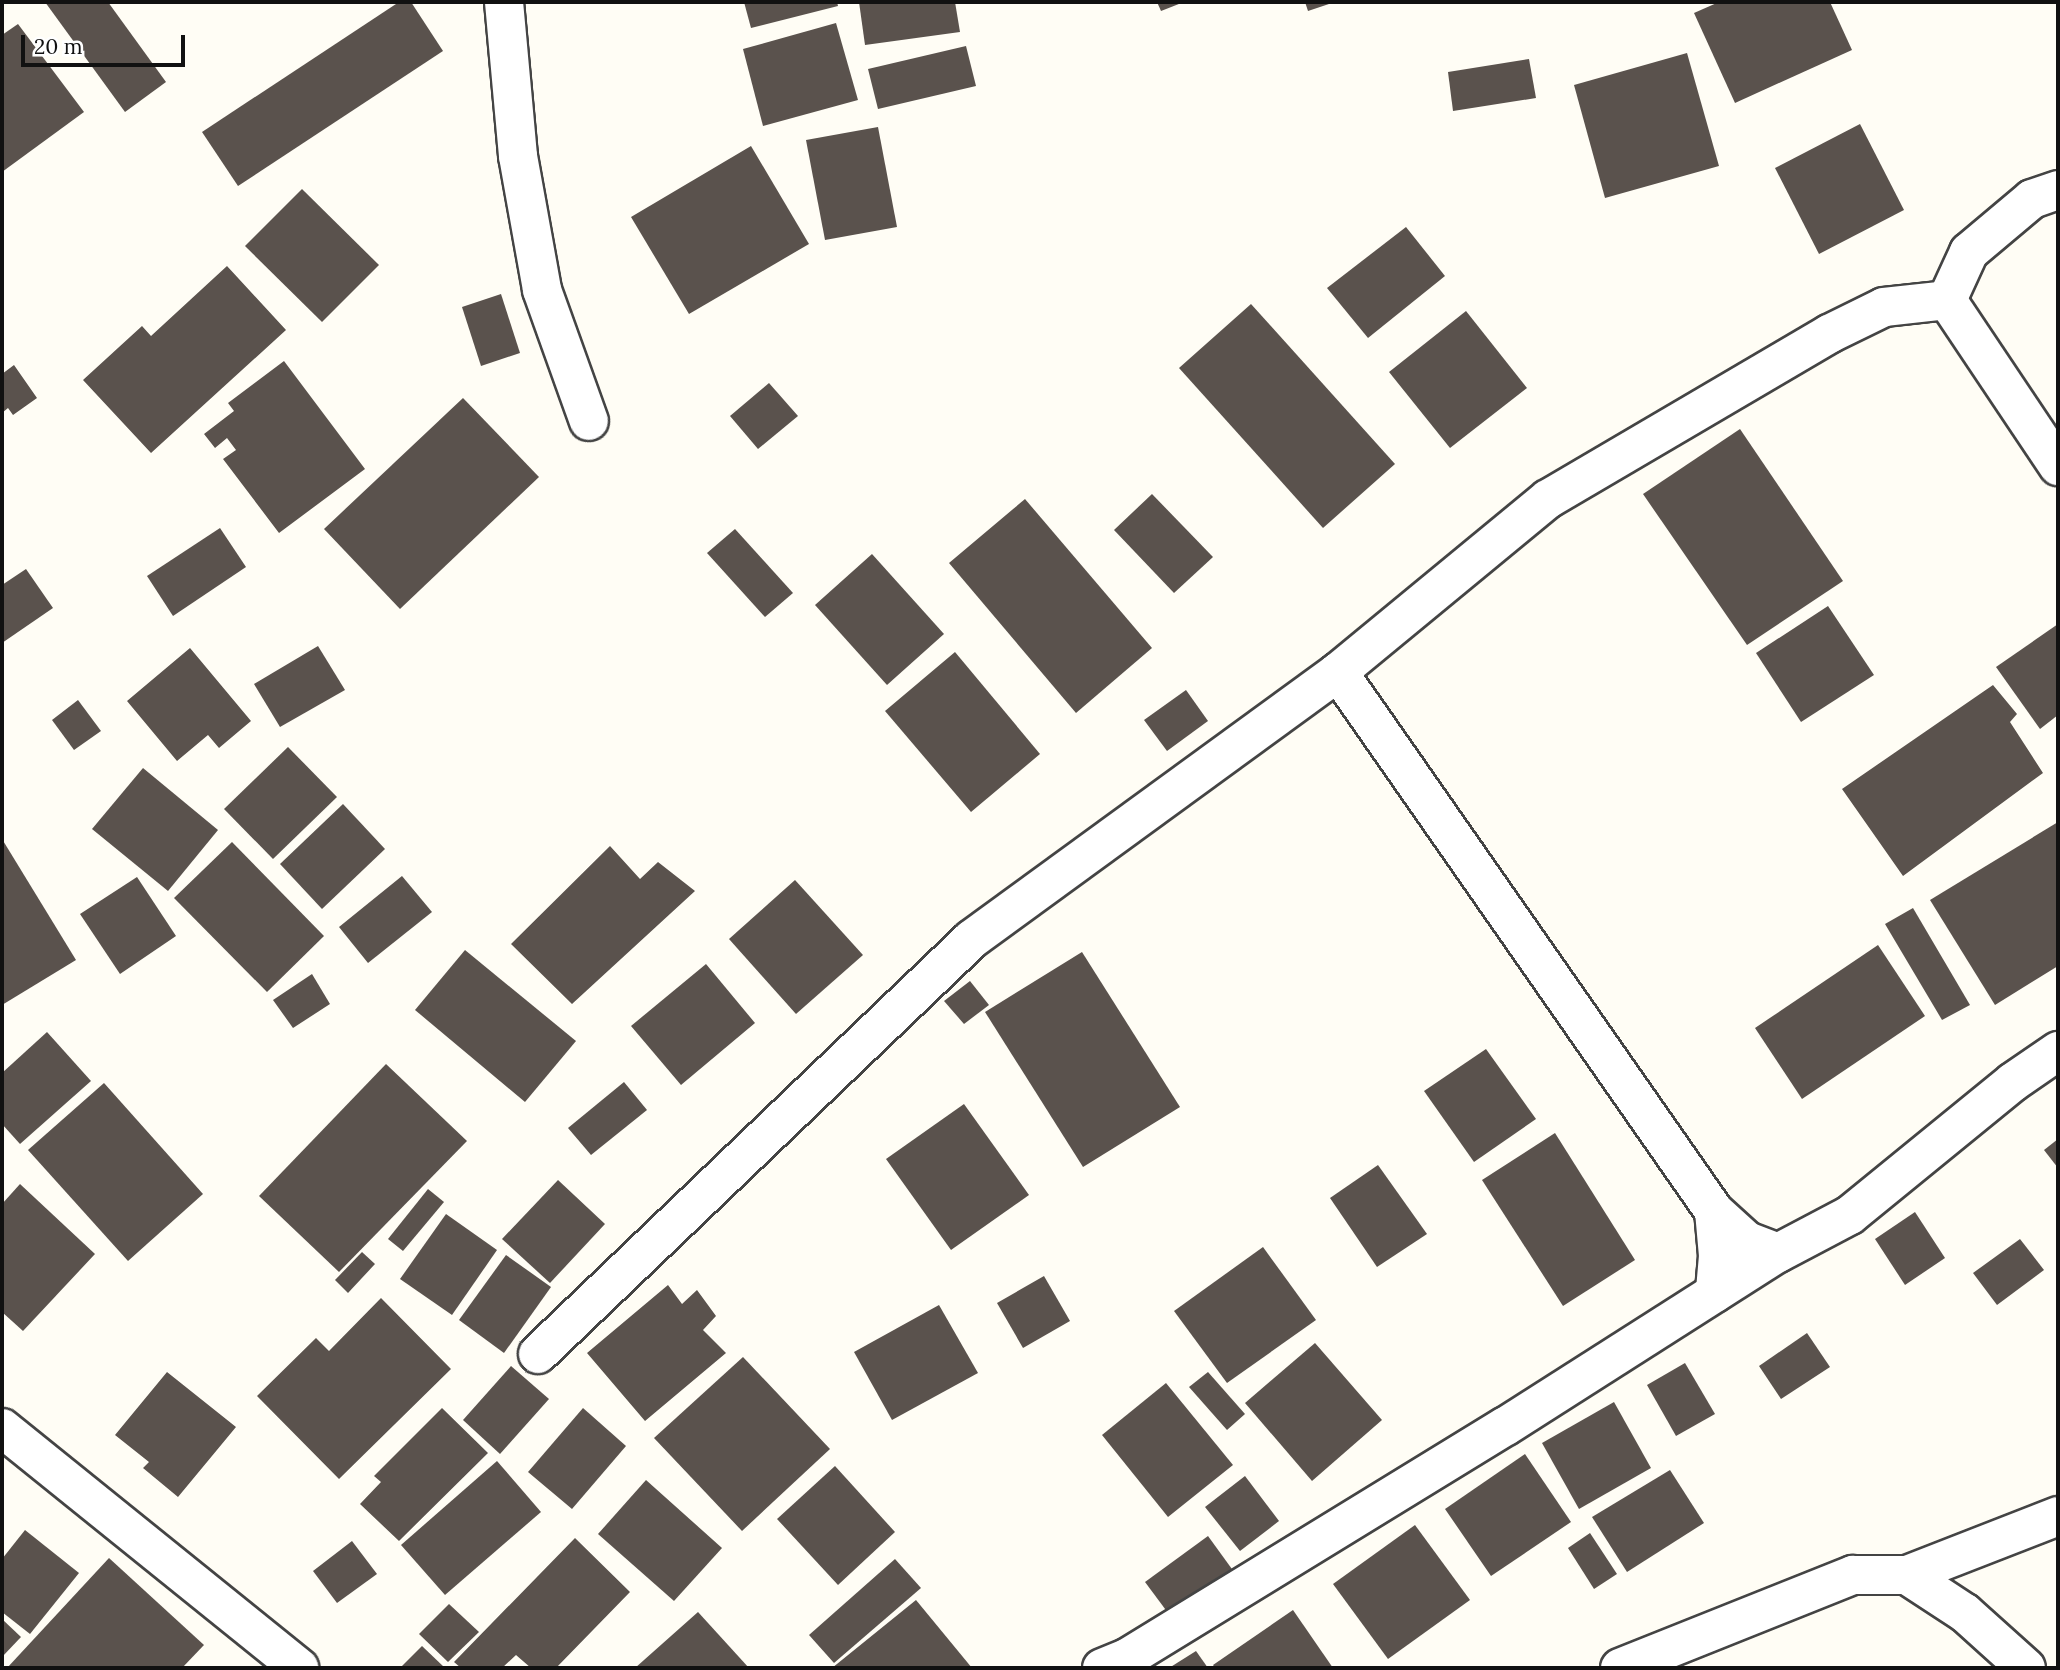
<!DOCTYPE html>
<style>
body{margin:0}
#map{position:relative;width:2060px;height:1670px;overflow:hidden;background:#fffdf5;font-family:Lora,serif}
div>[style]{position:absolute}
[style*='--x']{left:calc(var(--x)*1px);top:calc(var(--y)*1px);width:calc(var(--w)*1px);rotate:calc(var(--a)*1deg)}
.building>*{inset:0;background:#5a524d}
.roads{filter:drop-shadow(2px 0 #444) drop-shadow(-2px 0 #444) drop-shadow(0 2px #444) drop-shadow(0 -2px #444)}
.minor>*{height:38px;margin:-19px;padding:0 19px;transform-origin:19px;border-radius:19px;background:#fff}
span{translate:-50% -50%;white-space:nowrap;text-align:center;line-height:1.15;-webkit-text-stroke:7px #fff;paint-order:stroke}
.frame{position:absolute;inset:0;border:4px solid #111;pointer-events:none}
.scale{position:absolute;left:21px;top:35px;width:164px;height:32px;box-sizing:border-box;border:4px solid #111;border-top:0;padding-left:9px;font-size:21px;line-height:24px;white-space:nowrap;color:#111;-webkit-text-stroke:5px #fff;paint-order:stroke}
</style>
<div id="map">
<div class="building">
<div style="clip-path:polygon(45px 2px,108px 2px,166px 82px,125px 112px)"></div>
<div style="clip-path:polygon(399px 2px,411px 2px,443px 51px,238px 186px,202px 132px)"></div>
<div style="clip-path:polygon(744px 2px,837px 2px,838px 6px,751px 28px)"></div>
<div style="clip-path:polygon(859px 2px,955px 2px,960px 32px,865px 45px)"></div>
<div style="clip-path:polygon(1157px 2px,1184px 2px,1161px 11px)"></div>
<div style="clip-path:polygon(1305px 2px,1335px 2px,1308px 11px)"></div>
<div style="clip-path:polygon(1719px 2px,1830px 2px,1852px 50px,1735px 103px,1694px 13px)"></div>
<div style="clip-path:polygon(836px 23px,858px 100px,763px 126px,743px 49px)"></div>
<div style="clip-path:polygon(18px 24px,84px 112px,2px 172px,2px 35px)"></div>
<div style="clip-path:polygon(966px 46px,976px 86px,878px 109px,868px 69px)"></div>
<div style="clip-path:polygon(1687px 53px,1719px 166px,1605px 198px,1574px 85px)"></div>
<div style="clip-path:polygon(1529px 59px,1536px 98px,1453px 111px,1448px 72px)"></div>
<div style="clip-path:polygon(1860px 124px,1904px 210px,1819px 254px,1775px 168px)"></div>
<div style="clip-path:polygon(878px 127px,897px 227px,825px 240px,806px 140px)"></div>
<div style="clip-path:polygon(751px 146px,809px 244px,689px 314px,631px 217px)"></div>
<div style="clip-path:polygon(302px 189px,379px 265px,322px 322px,245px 246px)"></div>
<div style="clip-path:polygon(1406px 227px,1445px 276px,1368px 338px,1327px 288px)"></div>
<div style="clip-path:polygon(227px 266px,286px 330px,151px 453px,83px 380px,142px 326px,151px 336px)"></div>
<div style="clip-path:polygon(501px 294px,520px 353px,481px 366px,462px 307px)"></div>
<div style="clip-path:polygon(1251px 304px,1395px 464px,1323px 528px,1179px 368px)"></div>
<div style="clip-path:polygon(1466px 311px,1527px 388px,1450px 448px,1389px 372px)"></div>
<div style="clip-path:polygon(284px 361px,365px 469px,279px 533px,223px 459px,236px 450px,227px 438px,215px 448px,204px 434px,234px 411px,228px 403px)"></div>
<div style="clip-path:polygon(14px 365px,37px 398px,13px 415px,8px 408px,2px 413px,2px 374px)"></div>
<div style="clip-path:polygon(769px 383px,798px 416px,758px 449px,730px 416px)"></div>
<div style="clip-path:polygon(463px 398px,539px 477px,400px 609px,324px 529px)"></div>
<div style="clip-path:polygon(1740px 429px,1843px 581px,1747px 645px,1643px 494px)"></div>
<div style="clip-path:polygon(1152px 494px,1213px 557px,1174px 593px,1114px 530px)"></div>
<div style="clip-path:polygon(1025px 499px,1152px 648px,1076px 713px,949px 563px)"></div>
<div style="clip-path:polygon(220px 528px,246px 567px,173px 616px,147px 576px)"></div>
<div style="clip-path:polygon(735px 529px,793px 593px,765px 617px,707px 553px)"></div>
<div style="clip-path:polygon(872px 554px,944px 634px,887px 685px,815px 605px)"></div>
<div style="clip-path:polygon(26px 569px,53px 608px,2px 643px,2px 585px)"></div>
<div style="clip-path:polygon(1828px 606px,1874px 675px,1801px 722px,1756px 653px)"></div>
<div style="clip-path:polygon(2058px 624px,2058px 715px,2040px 729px,1996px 667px)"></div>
<div style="clip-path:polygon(318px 646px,345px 690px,280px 727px,254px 684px)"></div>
<div style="clip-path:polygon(190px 648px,251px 721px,219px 748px,208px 735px,177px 761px,127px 701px)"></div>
<div style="clip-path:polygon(955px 652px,1040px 754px,971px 812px,885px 711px)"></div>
<div style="clip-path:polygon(1993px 685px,2017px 714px,2010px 722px,2043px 773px,1903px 876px,1842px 789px)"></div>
<div style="clip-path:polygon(1186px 690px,1208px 721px,1167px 751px,1144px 720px)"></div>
<div style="clip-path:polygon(78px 700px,101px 731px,74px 750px,52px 720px)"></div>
<div style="clip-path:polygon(288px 747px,337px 797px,273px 859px,224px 809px)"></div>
<div style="clip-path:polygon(143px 768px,218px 830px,168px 891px,92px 829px)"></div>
<div style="clip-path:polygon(343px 804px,385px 849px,322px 909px,280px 864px)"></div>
<div style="clip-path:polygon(2058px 822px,2058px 966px,1995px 1005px,1930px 900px)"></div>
<div style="clip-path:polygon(2px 839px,76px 960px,2px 1005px)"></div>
<div style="clip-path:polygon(232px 842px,324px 936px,267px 992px,174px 898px)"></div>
<div style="clip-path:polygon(610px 846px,640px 879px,658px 862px,695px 891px,572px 1004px,511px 944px)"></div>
<div style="clip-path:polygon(402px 876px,432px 912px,368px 963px,339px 927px)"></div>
<div style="clip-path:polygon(137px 877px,176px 936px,120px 974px,80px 914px)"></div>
<div style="clip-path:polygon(795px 880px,863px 955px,796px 1014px,729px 939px)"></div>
<div style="clip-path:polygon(1913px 908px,1970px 1005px,1942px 1020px,1885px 924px)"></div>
<div style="clip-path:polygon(1878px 945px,1925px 1016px,1802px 1099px,1755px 1028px)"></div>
<div style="clip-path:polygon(465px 950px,576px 1041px,525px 1102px,415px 1010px)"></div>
<div style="clip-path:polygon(1082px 952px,1180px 1107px,1083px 1167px,985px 1012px)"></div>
<div style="clip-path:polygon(706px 964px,755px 1023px,681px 1085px,631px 1026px)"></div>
<div style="clip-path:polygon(312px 974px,330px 1004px,293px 1028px,273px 1000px)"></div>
<div style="clip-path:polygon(970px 981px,989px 1005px,964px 1024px,944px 1001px)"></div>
<div style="clip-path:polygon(47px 1032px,91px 1081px,20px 1144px,2px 1124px,2px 1073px)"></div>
<div style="clip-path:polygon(1486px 1049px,1536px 1119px,1474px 1162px,1424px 1091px)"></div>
<div style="clip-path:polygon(386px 1064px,467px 1141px,339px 1272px,259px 1196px)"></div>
<div style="clip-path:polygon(624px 1082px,647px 1110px,591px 1155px,568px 1128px)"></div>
<div style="clip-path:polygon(104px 1083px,203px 1194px,128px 1261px,28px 1150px)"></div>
<div style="clip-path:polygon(964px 1104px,1029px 1195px,951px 1250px,886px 1159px)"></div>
<div style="clip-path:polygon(1555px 1133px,1635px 1260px,1563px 1306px,1482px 1180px)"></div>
<div style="clip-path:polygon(2058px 1139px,2058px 1168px,2044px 1150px)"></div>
<div style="clip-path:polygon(1378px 1165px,1427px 1234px,1377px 1267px,1330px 1198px)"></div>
<div style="clip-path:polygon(558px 1180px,605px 1224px,550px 1283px,502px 1239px)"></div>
<div style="clip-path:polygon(20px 1184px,95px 1254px,23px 1331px,2px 1312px,2px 1204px)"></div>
<div style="clip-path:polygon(428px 1189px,444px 1202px,403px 1251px,388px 1239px)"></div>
<div style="clip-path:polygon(1915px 1212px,1945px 1258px,1905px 1285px,1875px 1239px)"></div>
<div style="clip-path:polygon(446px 1214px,497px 1250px,452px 1315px,400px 1279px)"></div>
<div style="clip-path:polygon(2020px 1239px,2044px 1270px,1997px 1305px,1973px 1273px)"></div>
<div style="clip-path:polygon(1263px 1247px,1316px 1320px,1227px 1383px,1174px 1311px)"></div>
<div style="clip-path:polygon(362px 1252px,375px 1264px,348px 1293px,335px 1280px)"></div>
<div style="clip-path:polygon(506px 1255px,551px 1287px,504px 1353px,459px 1320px)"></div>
<div style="clip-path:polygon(1044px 1276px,1070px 1321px,1023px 1348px,997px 1303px)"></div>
<div style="clip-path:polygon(668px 1285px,682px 1304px,697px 1290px,716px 1316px,703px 1330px,726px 1353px,645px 1421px,587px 1353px)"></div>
<div style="clip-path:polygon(381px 1298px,451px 1369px,339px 1479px,257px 1396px,316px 1338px,329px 1351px)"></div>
<div style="clip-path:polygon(939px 1305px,978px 1373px,892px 1420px,854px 1352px)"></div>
<div style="clip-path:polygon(1807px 1333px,1830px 1367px,1781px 1399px,1759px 1366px)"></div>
<div style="clip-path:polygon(1315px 1343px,1382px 1420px,1312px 1481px,1245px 1403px)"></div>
<div style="clip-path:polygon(743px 1357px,830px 1449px,742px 1531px,654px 1438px)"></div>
<div style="clip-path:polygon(1685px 1363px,1715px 1414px,1676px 1436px,1647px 1385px)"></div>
<div style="clip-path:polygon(511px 1366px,549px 1399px,500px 1454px,463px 1420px)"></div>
<div style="clip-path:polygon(167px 1372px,236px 1427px,178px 1497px,143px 1468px,149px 1462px,115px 1435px)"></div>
<div style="clip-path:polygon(1208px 1372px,1245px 1414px,1227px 1430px,1189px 1387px)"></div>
<div style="clip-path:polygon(1166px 1383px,1233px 1465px,1168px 1517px,1102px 1435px)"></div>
<div style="clip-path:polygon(1614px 1402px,1651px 1468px,1579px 1509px,1542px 1443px)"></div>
<div style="clip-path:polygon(442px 1408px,488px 1453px,399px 1541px,360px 1504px,381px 1482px,374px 1476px)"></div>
<div style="clip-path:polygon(583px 1408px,626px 1446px,572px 1509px,528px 1472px)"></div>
<div style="clip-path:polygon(1525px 1454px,1571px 1522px,1491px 1576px,1445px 1509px)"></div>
<div style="clip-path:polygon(497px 1461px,541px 1512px,445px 1595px,401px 1545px)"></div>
<div style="clip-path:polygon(835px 1466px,895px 1532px,838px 1585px,777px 1519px)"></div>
<div style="clip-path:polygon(1670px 1470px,1704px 1523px,1627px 1572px,1592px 1517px)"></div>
<div style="clip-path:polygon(1245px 1476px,1279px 1521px,1240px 1551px,1205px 1507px)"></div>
<div style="clip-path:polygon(646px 1480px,722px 1548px,674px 1601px,598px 1534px)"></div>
<div style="clip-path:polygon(1415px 1525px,1470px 1600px,1388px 1659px,1333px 1584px)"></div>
<div style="clip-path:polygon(25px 1530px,79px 1573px,30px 1634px,2px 1612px,2px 1559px)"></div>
<div style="clip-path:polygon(1590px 1533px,1617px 1574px,1594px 1589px,1568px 1548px)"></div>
<div style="clip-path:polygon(1208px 1536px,1237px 1576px,1174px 1621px,1145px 1582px)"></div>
<div style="clip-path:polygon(575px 1538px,630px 1592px,556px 1668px,531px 1668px,516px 1655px,502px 1668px,461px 1668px,454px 1662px)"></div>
<div style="clip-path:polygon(352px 1541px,377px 1574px,337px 1603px,313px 1571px)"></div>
<div style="clip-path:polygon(109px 1558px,204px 1645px,182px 1668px,7px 1668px)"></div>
<div style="clip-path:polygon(895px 1559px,921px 1588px,834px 1663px,809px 1635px)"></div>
<div style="clip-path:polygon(916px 1600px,972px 1668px,832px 1668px)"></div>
<div style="clip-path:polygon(449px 1604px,479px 1632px,448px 1662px,419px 1634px)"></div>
<div style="clip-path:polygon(1293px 1610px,1333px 1668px,1215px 1668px,1213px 1665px)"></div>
<div style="clip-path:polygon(698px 1612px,749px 1668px,635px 1668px)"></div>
<div style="clip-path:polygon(2px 1619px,21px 1637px,2px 1657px)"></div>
<div style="clip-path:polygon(422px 1646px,445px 1668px,400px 1668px)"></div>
<div style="clip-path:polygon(1196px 1651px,1208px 1668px,1169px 1668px)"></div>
</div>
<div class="roads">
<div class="minor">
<div style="--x:504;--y:2;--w:155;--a:84.8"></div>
<div style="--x:518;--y:156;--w:136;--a:79.8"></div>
<div style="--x:542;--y:290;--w:139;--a:70.3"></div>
<div style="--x:1947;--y:300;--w:53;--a:-65.4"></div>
<div style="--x:1969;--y:252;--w:82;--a:-40.1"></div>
<div style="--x:2032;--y:199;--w:28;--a:-19"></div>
<div style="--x:1338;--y:672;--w:657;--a:55.1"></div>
<div style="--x:1714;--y:1211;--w:45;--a:42.3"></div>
<div style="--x:1747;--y:1241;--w:33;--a:21"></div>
<div style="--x:1714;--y:1211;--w:45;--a:84.9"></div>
<div style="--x:1718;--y:1256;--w:37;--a:95"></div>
<div style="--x:538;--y:1354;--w:600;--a:-43.72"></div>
<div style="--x:972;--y:939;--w:453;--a:-36.1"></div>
<div style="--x:1338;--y:672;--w:272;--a:-39.5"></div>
<div style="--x:1548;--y:499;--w:326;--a:-30.4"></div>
<div style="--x:1829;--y:334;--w:61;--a:-26.1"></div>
<div style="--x:1884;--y:307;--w:63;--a:-6.3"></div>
<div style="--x:1947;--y:300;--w:200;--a:56.2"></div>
<div style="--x:2;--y:1428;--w:382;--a:38.9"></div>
<div style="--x:1907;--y:1575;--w:69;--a:33.2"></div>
<div style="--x:1965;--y:1613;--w:82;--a:42"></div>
<div style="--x:1102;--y:1668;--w:27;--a:-22"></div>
<div style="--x:1127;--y:1658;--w:444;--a:-31.5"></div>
<div style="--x:1506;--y:1426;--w:322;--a:-32.5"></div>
<div style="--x:1778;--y:1253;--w:81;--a:-27.8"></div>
<div style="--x:1850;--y:1215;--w:210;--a:-39.2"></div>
<div style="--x:2013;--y:1082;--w:55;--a:-34.6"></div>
<div style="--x:1620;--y:1668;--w:251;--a:-21.8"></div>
<div style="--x:1853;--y:1575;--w:54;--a:0"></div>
<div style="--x:1907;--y:1575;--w:162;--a:-21.3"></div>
</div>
</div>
<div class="frame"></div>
<div class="scale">20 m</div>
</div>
